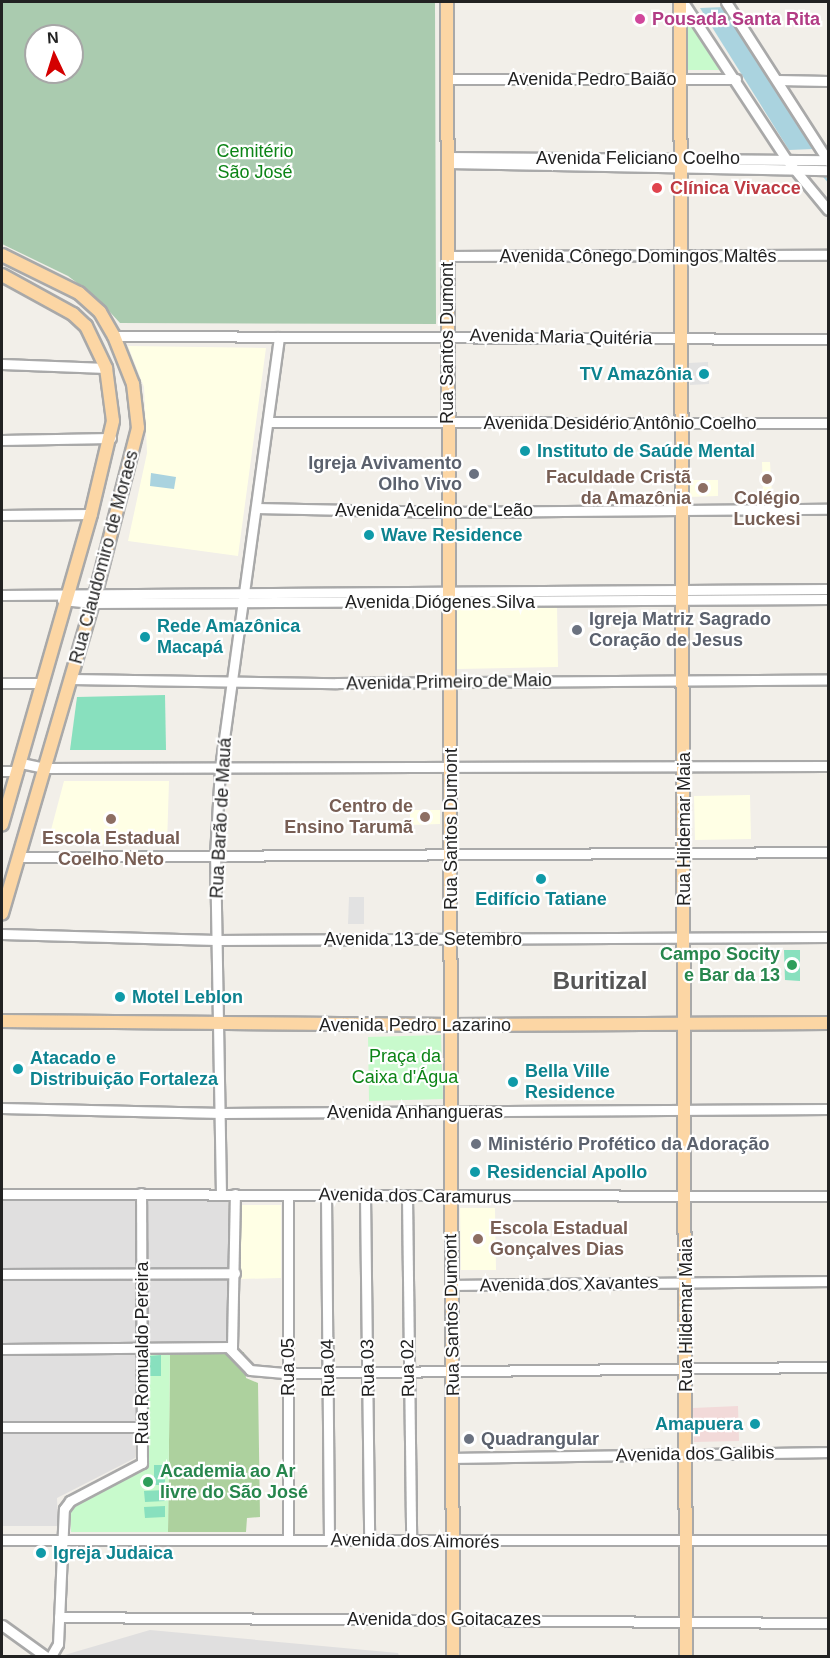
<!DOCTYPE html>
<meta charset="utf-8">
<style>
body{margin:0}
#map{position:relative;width:830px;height:1658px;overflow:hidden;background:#f2efe9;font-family:Arial,sans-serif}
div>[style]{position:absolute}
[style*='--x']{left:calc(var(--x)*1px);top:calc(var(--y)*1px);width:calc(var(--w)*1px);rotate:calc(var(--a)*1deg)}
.residential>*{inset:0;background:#e0dfdf}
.commercial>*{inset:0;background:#f2dad9}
.education>*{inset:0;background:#ffffe5}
.forest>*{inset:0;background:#add19e}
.cemetery>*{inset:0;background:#aacbaf}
.park>*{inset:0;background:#c8facc}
.pitch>*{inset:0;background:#88e0be}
.parking>*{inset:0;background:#e2e2e2}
.water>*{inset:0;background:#aad3df}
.stream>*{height:2px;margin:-1px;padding:0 1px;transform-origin:1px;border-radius:1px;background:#aad3df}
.roads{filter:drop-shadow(2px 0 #a9a9a9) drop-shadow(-2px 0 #a9a9a9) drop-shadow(0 2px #a9a9a9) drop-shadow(0 -2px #a9a9a9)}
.minor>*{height:9px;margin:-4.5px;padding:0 4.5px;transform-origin:4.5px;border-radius:4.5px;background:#fff}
.major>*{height:12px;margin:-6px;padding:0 6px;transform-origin:6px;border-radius:6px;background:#fcd6a4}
.dots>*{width:16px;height:16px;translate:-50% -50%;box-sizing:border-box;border:3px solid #fff;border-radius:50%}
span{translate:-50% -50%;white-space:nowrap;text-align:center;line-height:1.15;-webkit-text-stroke:4.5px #fff;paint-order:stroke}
.hotel-label{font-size:18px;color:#b23c85;font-weight:700}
.left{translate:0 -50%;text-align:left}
.street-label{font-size:18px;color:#222}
.park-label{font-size:18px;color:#0c8416}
.health-label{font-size:18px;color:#be3a42;font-weight:700}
.culture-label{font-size:18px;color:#0d838f;font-weight:700}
.right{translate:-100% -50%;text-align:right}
.worship-label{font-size:18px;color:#5b616d;font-weight:700}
.education-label{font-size:18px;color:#785e54;font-weight:700}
.leisure-label{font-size:18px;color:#27864d;font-weight:700}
.district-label{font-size:24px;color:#555;font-weight:700}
.frame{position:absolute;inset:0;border:3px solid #222;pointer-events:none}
.north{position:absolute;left:24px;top:24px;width:60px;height:60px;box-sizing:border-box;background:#fff;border:2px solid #a7a7a7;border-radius:50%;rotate:356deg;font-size:16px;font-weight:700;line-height:24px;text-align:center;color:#222}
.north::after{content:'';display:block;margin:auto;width:21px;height:27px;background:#d40000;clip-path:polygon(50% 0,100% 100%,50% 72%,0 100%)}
</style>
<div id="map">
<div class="residential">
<div style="clip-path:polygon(228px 1197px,230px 1342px,138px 1341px,135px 1458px,57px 1498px,58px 1526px,2px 1526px,2px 1199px)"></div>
<div style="clip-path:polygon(150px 1630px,398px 1653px,399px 1656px,61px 1656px)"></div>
</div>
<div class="commercial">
<div style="clip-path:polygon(738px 1406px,739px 1441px,694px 1442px,693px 1408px)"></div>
</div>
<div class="education">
<div style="clip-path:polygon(128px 346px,266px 348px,238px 556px,128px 541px,147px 453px,144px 387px)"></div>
<div style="clip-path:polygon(762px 462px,770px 462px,772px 494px,763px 495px)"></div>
<div style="clip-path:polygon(688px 480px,718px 480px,718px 496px,688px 497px)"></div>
<div style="clip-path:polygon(557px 605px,558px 667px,457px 669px,456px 607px)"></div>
<div style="clip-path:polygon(64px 781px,169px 781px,167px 844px,47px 845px)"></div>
<div style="clip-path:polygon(750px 795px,751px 839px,695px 840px,694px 796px)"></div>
<div style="clip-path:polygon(410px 810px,440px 810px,440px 824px,410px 825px)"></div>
<div style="clip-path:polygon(239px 1205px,281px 1205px,281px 1278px,239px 1279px)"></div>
<div style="clip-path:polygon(460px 1208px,495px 1208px,496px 1270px,461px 1270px)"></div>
</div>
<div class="forest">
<div style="clip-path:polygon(170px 1351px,244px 1352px,246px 1378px,258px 1383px,260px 1517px,247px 1518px,246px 1532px,168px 1532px)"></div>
</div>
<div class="cemetery">
<div style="clip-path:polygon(evenodd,2px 2px,435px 2px,436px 324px,120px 323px,97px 298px,68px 276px,2px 244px,2px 2px,36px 36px,72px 36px,72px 72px,36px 72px,36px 36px)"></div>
</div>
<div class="park">
<div style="clip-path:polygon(687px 12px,722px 70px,687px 70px)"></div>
<div style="clip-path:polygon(441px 1035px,443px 1099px,369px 1101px,368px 1037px)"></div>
<div style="clip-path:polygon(149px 1351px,170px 1351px,168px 1532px,71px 1532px,70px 1507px,146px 1467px)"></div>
</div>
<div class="pitch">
<div style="clip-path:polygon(165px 695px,166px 750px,70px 750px,77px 697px)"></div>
<div style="clip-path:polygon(784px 950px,800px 950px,800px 981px,785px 980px)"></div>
<div style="clip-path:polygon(161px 1355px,161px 1376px,150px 1376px,149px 1356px)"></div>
<div style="clip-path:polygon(154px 1465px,165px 1465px,165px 1485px,154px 1485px)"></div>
<div style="clip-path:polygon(165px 1490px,165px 1501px,145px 1502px,144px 1491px)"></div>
<div style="clip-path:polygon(165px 1506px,165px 1517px,145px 1518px,144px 1507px)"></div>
</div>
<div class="parking">
<div style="clip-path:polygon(708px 362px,709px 384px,690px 385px,689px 363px)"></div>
<div style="clip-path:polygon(349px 897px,364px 897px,364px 924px,348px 924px)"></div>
</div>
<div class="water">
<div style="clip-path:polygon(724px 7px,814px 149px,789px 150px,700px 8px)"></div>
<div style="clip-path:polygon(151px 473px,176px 477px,174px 489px,150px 486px)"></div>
</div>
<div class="stream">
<div style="--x:821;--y:173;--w:11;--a:49"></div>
</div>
<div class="roads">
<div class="minor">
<div style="--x:683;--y:2;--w:188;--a:56.7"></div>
<div style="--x:786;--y:159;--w:66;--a:50.5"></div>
<div style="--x:726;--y:2;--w:189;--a:57.3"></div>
<div style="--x:448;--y:79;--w:288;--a:0"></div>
<div style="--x:777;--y:80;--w:51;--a:1.1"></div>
<div style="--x:448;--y:157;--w:380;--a:0.5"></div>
<div style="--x:448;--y:163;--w:380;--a:1.1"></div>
<div style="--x:447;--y:256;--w:381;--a:-0.2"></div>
<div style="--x:114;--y:336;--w:714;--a:0.24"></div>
<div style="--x:2;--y:364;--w:104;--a:2.2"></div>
<div style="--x:268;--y:422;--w:560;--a:0.1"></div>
<div style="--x:2;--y:440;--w:109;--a:-1.1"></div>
<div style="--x:256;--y:508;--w:191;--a:1.2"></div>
<div style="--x:447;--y:512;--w:381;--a:-0.5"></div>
<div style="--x:2;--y:515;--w:89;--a:-0.6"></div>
<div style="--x:2;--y:595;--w:826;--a:-0.42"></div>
<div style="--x:62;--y:600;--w:30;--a:6"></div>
<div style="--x:92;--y:603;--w:736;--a:-0.31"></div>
<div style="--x:71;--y:679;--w:266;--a:0.9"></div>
<div style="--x:337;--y:683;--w:491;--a:-0.4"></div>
<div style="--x:2;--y:683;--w:40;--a:0"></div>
<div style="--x:21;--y:763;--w:24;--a:12"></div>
<div style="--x:44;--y:768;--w:784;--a:-0.15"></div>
<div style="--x:2;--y:771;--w:16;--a:0"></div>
<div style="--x:20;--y:857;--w:808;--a:-0.35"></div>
<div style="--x:2;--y:934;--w:214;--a:1.6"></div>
<div style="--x:216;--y:940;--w:612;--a:-0.28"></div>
<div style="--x:2;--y:1108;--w:220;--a:1.3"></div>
<div style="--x:222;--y:1113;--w:606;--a:-0.38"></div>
<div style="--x:2;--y:1194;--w:826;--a:0.14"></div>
<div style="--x:221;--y:1194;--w:339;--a:-91"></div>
<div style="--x:215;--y:855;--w:87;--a:-86.7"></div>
<div style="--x:220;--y:768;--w:435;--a:-82.2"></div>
<div style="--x:288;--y:1195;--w:345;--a:90"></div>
<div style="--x:326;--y:1195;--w:345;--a:89.5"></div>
<div style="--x:365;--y:1195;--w:346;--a:89.3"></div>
<div style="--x:407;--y:1196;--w:345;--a:89.3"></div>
<div style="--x:2;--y:1274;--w:233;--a:-0.2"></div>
<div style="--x:453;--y:1285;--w:375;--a:-0.6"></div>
<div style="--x:229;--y:1348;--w:30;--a:46"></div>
<div style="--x:250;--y:1370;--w:37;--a:5"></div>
<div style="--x:287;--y:1373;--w:541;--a:-0.64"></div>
<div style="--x:2;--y:1349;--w:230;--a:-0.5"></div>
<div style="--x:232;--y:1347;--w:153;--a:-88.9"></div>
<div style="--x:2;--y:1427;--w:141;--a:0"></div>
<div style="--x:454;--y:1458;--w:374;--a:-0.9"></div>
<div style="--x:2;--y:1540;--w:826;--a:0"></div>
<div style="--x:59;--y:1617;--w:769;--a:0.45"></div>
<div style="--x:2;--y:1625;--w:53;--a:35.8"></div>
<div style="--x:51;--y:1656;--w:14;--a:-60"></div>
<div style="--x:58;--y:1644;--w:135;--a:-87.5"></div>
<div style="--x:64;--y:1509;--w:10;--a:-53"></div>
<div style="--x:70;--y:1501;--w:81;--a:-27.8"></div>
<div style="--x:142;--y:1463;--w:270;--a:-90.2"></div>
</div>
<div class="major">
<div style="--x:447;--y:2;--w:1654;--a:89.79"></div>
<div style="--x:680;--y:2;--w:1654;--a:89.79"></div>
<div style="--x:2;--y:255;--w:86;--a:26.3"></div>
<div style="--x:79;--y:293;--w:28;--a:42"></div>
<div style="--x:100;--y:312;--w:28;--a:60"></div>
<div style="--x:114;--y:336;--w:52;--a:68.4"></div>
<div style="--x:133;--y:384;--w:44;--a:83.5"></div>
<div style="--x:138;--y:428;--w:169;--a:104.4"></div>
<div style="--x:96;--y:592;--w:335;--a:106.3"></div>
<div style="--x:2;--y:275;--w:81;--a:28.8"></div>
<div style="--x:73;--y:314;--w:18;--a:43"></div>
<div style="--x:86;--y:326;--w:47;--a:64.5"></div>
<div style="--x:106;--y:368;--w:53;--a:82.5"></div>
<div style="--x:113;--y:421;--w:96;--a:103.3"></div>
<div style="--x:91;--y:514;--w:323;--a:106"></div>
<div style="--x:2;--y:1021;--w:450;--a:0.5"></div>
<div style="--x:452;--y:1025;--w:376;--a:-0.3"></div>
</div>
</div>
<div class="dots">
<div style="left:640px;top:19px;background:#d1479c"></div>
<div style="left:657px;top:188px;background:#e0444e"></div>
<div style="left:704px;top:374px;background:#0f9aa8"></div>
<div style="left:525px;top:451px;background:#0f9aa8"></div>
<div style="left:474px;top:474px;background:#6b7280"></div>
<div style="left:767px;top:479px;background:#8d6e63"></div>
<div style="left:703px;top:488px;background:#8d6e63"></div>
<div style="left:369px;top:535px;background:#0f9aa8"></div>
<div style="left:577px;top:630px;background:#6b7280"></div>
<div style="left:145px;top:637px;background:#0f9aa8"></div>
<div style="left:425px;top:817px;background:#8d6e63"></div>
<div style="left:111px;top:819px;background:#8d6e63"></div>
<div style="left:541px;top:879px;background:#0f9aa8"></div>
<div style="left:792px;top:965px;background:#2e9e5b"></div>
<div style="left:120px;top:997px;background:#0f9aa8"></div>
<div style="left:18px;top:1069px;background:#0f9aa8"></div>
<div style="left:513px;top:1082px;background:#0f9aa8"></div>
<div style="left:476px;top:1144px;background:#6b7280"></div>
<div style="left:475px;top:1172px;background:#0f9aa8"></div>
<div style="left:478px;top:1239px;background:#8d6e63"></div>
<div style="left:755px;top:1424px;background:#0f9aa8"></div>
<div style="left:469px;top:1439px;background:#6b7280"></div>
<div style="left:148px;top:1482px;background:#2e9e5b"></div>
<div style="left:41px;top:1553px;background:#0f9aa8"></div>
</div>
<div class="hotel-label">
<span class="left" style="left:652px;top:19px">Pousada Santa Rita</span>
</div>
<div class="street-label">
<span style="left:592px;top:79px">Avenida Pedro Baião</span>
<span style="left:638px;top:158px">Avenida Feliciano Coelho</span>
<span style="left:638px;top:256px">Avenida Cônego Domingos Maltês</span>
<span style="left:561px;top:337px;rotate:1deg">Avenida Maria Quitéria</span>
<span style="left:447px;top:343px;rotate:-90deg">Rua Santos Dumont</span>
<span style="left:620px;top:423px">Avenida Desidério Antônio Coelho</span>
<span style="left:434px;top:510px">Avenida Acelino de Leão</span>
<span style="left:104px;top:557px;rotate:-75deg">Rua Claudomiro de Moraes</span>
<span style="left:440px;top:602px">Avenida Diógenes Silva</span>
<span style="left:449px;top:682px;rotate:-1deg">Avenida Primeiro de Maio</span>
<span style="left:221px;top:818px;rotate:-87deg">Rua Barão de Mauá</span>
<span style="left:451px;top:829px;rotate:-90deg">Rua Santos Dumont</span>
<span style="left:684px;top:829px;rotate:-90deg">Rua Hildemar Maia</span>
<span style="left:423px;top:939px">Avenida 13 de Setembro</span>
<span style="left:415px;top:1025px">Avenida Pedro Lazarino</span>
<span style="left:415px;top:1112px">Avenida Anhangueras</span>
<span style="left:415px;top:1196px;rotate:1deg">Avenida dos Caramurus</span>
<span style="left:569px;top:1284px;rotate:-1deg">Avenida dos Xavantes</span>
<span style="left:452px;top:1315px;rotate:-91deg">Rua Santos Dumont</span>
<span style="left:686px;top:1315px;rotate:-90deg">Rua Hildemar Maia</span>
<span style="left:142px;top:1353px;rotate:-90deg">Rua Romualdo Pereira</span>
<span style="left:288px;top:1367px;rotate:-90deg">Rua 05</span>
<span style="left:328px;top:1368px;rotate:-91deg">Rua 04</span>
<span style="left:368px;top:1368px;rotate:-91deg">Rua 03</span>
<span style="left:408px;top:1368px;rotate:-91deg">Rua 02</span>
<span style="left:695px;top:1454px;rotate:-1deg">Avenida dos Galibis</span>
<span style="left:415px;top:1541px;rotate:1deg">Avenida dos Aimorés</span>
<span style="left:444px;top:1619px">Avenida dos Goitacazes</span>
</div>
<div class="park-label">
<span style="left:255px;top:162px">Cemitério<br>São José</span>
<span style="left:405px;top:1067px">Praça da<br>Caixa d'Água</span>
</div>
<div class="health-label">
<span class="left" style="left:670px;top:188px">Clínica Vivacce</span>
</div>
<div class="culture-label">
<span class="right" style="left:692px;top:374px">TV Amazônia</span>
<span class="left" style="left:537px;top:451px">Instituto de Saúde Mental</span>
<span class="left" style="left:381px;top:535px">Wave Residence</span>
<span class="left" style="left:157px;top:637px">Rede Amazônica<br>Macapá</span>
<span style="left:541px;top:899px">Edifício Tatiane</span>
<span class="left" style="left:132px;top:997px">Motel Leblon</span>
<span class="left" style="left:30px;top:1069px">Atacado e<br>Distribuição Fortaleza</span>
<span class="left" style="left:525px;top:1082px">Bella Ville<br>Residence</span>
<span class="left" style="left:487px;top:1172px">Residencial Apollo</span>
<span class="right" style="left:743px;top:1424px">Amapuera</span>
<span class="left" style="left:53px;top:1553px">Igreja Judaica</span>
</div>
<div class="worship-label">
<span class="right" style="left:462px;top:474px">Igreja Avivamento<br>Olho Vivo</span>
<span class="left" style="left:589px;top:630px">Igreja Matriz Sagrado<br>Coração de Jesus</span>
<span class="left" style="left:488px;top:1144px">Ministério Profético da Adoração</span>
<span class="left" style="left:481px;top:1439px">Quadrangular</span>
</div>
<div class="education-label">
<span class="right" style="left:691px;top:488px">Faculdade Cristã<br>da Amazônia</span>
<span style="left:767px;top:509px">Colégio<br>Luckesi</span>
<span class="right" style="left:413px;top:817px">Centro de<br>Ensino Tarumã</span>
<span style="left:111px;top:849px">Escola Estadual<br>Coelho Neto</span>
<span class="left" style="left:490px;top:1239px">Escola Estadual<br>Gonçalves Dias</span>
</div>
<div class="leisure-label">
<span class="right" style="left:780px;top:965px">Campo Socity<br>e Bar da 13</span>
<span class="left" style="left:160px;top:1482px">Academia ao Ar<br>livre do São José</span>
</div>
<div class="district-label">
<span style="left:600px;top:981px">Buritizal</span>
</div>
<div class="frame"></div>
<div class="north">N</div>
</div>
